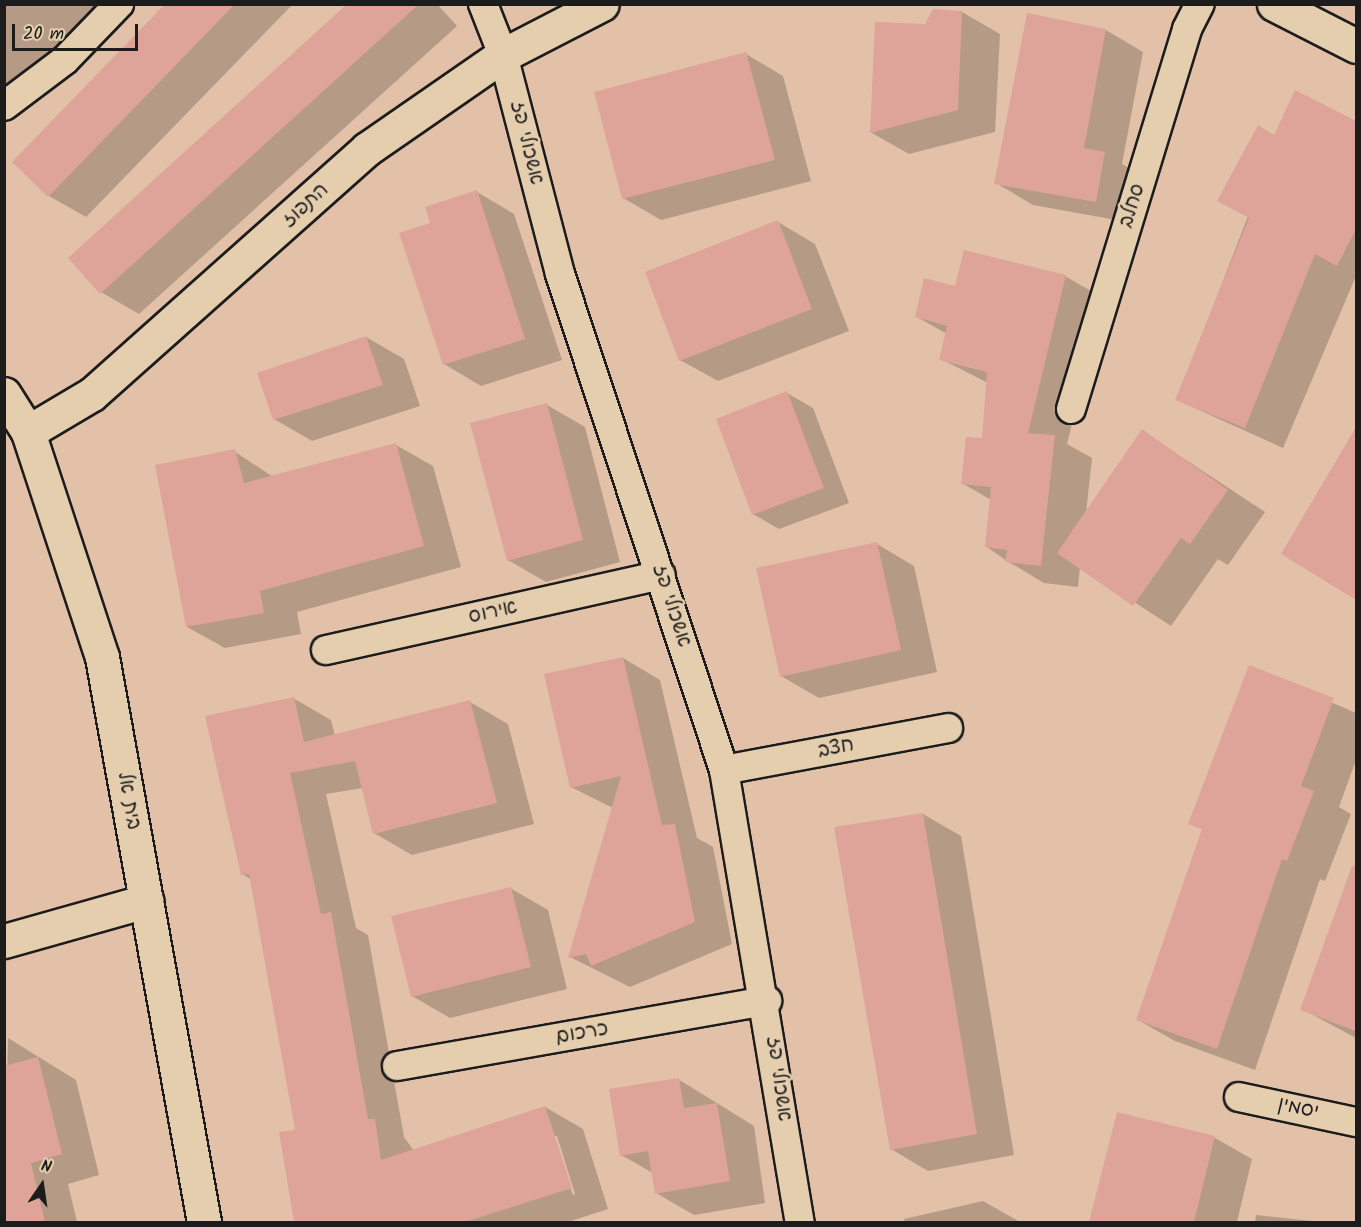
<!DOCTYPE html>
<meta charset="utf-8">
<style>
body{margin:0}
#map{position:relative;width:1361px;height:1227px;overflow:hidden;background:#e3c1a8;font-family:Kalam,"Playpen Sans Hebrew",sans-serif}
div>[style]{position:absolute}
[style*='--x']{left:calc(var(--x)*1px);top:calc(var(--y)*1px);width:calc(var(--w)*1px);rotate:calc(var(--a)*1deg)}
.shadow>*{inset:0;background:#0003}
.building>*{inset:0;background:#dea49a}
.roads{filter:drop-shadow(2px 0 #1c1c1c) drop-shadow(-2px 0 #1c1c1c) drop-shadow(0 2px #1c1c1c) drop-shadow(0 -2px #1c1c1c)}
.pedestrian>*{height:28px;margin:-14px;padding:0 14px;transform-origin:14px;border-radius:14px;background:#e5ceae}
.minor>*{height:33px;margin:-16.5px;padding:0 16.5px;transform-origin:16.5px;border-radius:16.5px;background:#e5ceae}
span{translate:-50% -50%;white-space:nowrap;text-align:center;line-height:1.15;-webkit-text-stroke:5px #e5ceae;paint-order:stroke}
.street-label{font-size:20px;color:#1c1c1c}
.frame{position:absolute;inset:0;border:6px solid #1c1c1c;pointer-events:none}
.north{position:absolute;left:12px;top:1155px;width:60px;height:60px;-webkit-text-stroke:4px #e5ceae;paint-order:stroke;rotate:13deg;font-size:16px;font-weight:700;line-height:24px;text-align:center;color:#1c1c1c}
.north::after{content:'';display:block;margin:auto;width:21px;height:27px;background:#1c1c1c;clip-path:polygon(50% 0,100% 100%,50% 72%,0 100%)}
.scale{position:absolute;left:12px;top:24px;width:126px;height:27px;box-sizing:border-box;border:3px solid #1c1c1c;border-top:0;padding-left:8px;font-size:18px;line-height:21px;white-space:nowrap;color:#1c1c1c;-webkit-text-stroke:4px #e5ceae;paint-order:stroke}
</style>
<div id="map">
<div class="shadow">
<div style="clip-path:polygon(4px 4px,101px 4px,4px 104px)"></div>
<div style="clip-path:polygon(168px 4px,293px 4px,86px 217px,49px 196px)"></div>
<div style="clip-path:polygon(349px 4px,437px 4px,457px 26px,139px 314px,101px 292px)"></div>
<div style="clip-path:polygon(934px 10px,962px 12px,1000px 34px,995px 132px,909px 154px,872px 133px,877px 24px,926px 25px)"></div>
<div style="clip-path:polygon(1106px 30px,1143px 52px,1122px 164px,1142px 175px,1133px 223px,1033px 205px,996px 183px)"></div>
<div style="clip-path:polygon(746px 54px,783px 76px,811px 181px,661px 220px,623px 198px)"></div>
<div style="clip-path:polygon(1296px 92px,1356px 122px,1356px 276px,1283px 448px,1177px 400px)"></div>
<div style="clip-path:polygon(477px 192px,514px 214px,562px 360px,481px 386px,444px 364px,431px 224px)"></div>
<div style="clip-path:polygon(778px 222px,815px 244px,849px 331px,718px 381px,680px 360px)"></div>
<div style="clip-path:polygon(1065px 276px,1103px 298px,1067px 444px,1092px 458px,1086px 513px,1142px 431px,1265px 512px,1228px 565px,1218px 559px,1171px 626px,1080px 567px,1078px 587px,1044px 583px,1007px 561px,987px 547px,991px 500px,962px 483px,983px 440px,988px 383px,941px 359px,947px 334px,917px 317px,956px 288px)"></div>
<div style="clip-path:polygon(366px 337px,404px 359px,420px 406px,312px 441px,274px 419px)"></div>
<div style="clip-path:polygon(787px 393px,813px 408px,849px 503px,779px 529px,753px 514px)"></div>
<div style="clip-path:polygon(547px 405px,585px 427px,620px 562px,546px 582px,508px 560px)"></div>
<div style="clip-path:polygon(1356px 430px,1356px 598px,1283px 553px)"></div>
<div style="clip-path:polygon(396px 445px,433px 466px,461px 567px,297px 612px,301px 634px,225px 648px,187px 627px,234px 451px,273px 477px)"></div>
<div style="clip-path:polygon(877px 544px,914px 566px,937px 672px,819px 698px,781px 676px)"></div>
<div style="clip-path:polygon(623px 658px,660px 680px,697px 838px,713px 847px,732px 944px,630px 987px,570px 957px,613px 808px,571px 787px)"></div>
<div style="clip-path:polygon(1250px 667px,1356px 713px,1356px 760px,1339px 807px,1351px 814px,1325px 881px,1320px 879px,1255px 1070px,1175px 1041px,1138px 1020px,1203px 830px,1190px 823px)"></div>
<div style="clip-path:polygon(evenodd,293px 698px,331px 720px,335px 736px,470px 702px,508px 724px,534px 824px,412px 855px,374px 833px,363px 788px,326px 794px,356px 928px,368px 935px,404px 1137px,414px 1151px,545px 1107px,583px 1129px,608px 1209px,568px 1222px,296px 1222px,281px 1134px,297px 1131px,252px 880px,242px 874px,293px 698px,553px 1136px,557px 1136px,575px 1194px,573px 1195px,553px 1136px)"></div>
<div style="clip-path:polygon(923px 814px,961px 836px,1014px 1155px,928px 1171px,891px 1149px)"></div>
<div style="clip-path:polygon(510px 888px,548px 910px,567px 989px,450px 1018px,412px 996px)"></div>
<div style="clip-path:polygon(1337px 911px,1356px 918px,1356px 1038px,1302px 1009px)"></div>
<div style="clip-path:polygon(8px 1038px,76px 1080px,99px 1175px,68px 1184px,77px 1222px,4px 1222px)"></div>
<div style="clip-path:polygon(678px 1079px,754px 1126px,765px 1203px,694px 1215px,656px 1193px,653px 1173px,621px 1155px)"></div>
<div style="clip-path:polygon(1118px 1114px,1215px 1138px,1252px 1159px,1237px 1222px,1090px 1222px)"></div>
<div style="clip-path:polygon(983px 1201px,1020px 1222px,905px 1222px,904px 1219px)"></div>
<div style="clip-path:polygon(1256px 1215px,1322px 1222px,1255px 1222px)"></div>
</div>
<div class="building">
<div style="clip-path:polygon(165px 4px,235px 4px,48px 197px,12px 162px)"></div>
<div style="clip-path:polygon(347px 4px,419px 4px,100px 294px,68px 258px)"></div>
<div style="clip-path:polygon(933px 9px,962px 11px,958px 110px,870px 133px,875px 22px,925px 24px)"></div>
<div style="clip-path:polygon(1027px 13px,1106px 29px,1084px 148px,1105px 152px,1096px 202px,994px 184px)"></div>
<div style="clip-path:polygon(746px 52px,775px 160px,622px 199px,594px 92px)"></div>
<div style="clip-path:polygon(1295px 90px,1356px 121px,1356px 229px,1337px 266px,1315px 254px,1245px 428px,1175px 400px,1249px 218px,1217px 201px,1258px 125px,1274px 135px)"></div>
<div style="clip-path:polygon(477px 190px,525px 339px,443px 365px,399px 233px,430px 223px,425px 207px)"></div>
<div style="clip-path:polygon(778px 220px,812px 309px,679px 361px,645px 272px)"></div>
<div style="clip-path:polygon(964px 250px,1066px 275px,1028px 433px,1055px 435px,1041px 566px,1005px 562px,1007px 550px,985px 547px,991px 487px,961px 484px,966px 437px,982px 438px,987px 372px,939px 360px,947px 326px,915px 317px,924px 278px,955px 286px)"></div>
<div style="clip-path:polygon(366px 336px,383px 385px,273px 420px,257px 373px)"></div>
<div style="clip-path:polygon(787px 391px,824px 488px,752px 515px,716px 419px)"></div>
<div style="clip-path:polygon(547px 403px,583px 540px,507px 561px,470px 423px)"></div>
<div style="clip-path:polygon(1356px 427px,1356px 600px,1281px 554px)"></div>
<div style="clip-path:polygon(1142px 429px,1228px 490px,1190px 544px,1181px 538px,1133px 606px,1057px 553px)"></div>
<div style="clip-path:polygon(396px 443px,424px 546px,260px 591px,264px 613px,186px 627px,155px 465px,235px 449px,244px 483px)"></div>
<div style="clip-path:polygon(877px 542px,901px 650px,780px 677px,756px 568px)"></div>
<div style="clip-path:polygon(623px 657px,662px 825px,675px 824px,695px 922px,591px 966px,586px 954px,568px 958px,621px 776px,570px 788px,544px 674px)"></div>
<div style="clip-path:polygon(1249px 665px,1334px 698px,1301px 786px,1314px 791px,1287px 861px,1282px 859px,1217px 1049px,1136px 1020px,1202px 829px,1188px 824px)"></div>
<div style="clip-path:polygon(294px 697px,304px 742px,470px 700px,497px 803px,373px 834px,355px 761px,290px 773px,321px 914px,331px 912px,368px 1119px,375px 1119px,381px 1160px,545px 1106px,572px 1188px,465px 1222px,294px 1222px,279px 1132px,295px 1130px,249px 874px,241px 875px,205px 716px)"></div>
<div style="clip-path:polygon(923px 813px,977px 1134px,890px 1150px,834px 827px)"></div>
<div style="clip-path:polygon(1352px 866px,1356px 866px,1356px 1031px,1300px 1010px)"></div>
<div style="clip-path:polygon(511px 887px,531px 967px,411px 997px,391px 916px)"></div>
<div style="clip-path:polygon(38px 1057px,62px 1154px,31px 1163px,45px 1222px,4px 1222px,4px 1066px)"></div>
<div style="clip-path:polygon(679px 1078px,684px 1108px,717px 1103px,730px 1181px,655px 1194px,648px 1151px,620px 1156px,609px 1089px)"></div>
<div style="clip-path:polygon(1117px 1112px,1215px 1136px,1194px 1222px,1089px 1222px)"></div>
</div>
<div class="roads">
<div class="pedestrian">
<div style="--x:483;--y:4;--w:55;--a:68.6"></div>
<div style="--x:503;--y:55;--w:226;--a:75.4"></div>
<div style="--x:560;--y:274;--w:522;--a:71.7"></div>
<div style="--x:724;--y:770;--w:458;--a:80.5"></div>
<div style="--x:4;--y:106;--w:76;--a:-37"></div>
<div style="--x:65;--y:60;--w:78;--a:-46"></div>
<div style="--x:1071;--y:409;--w:397;--a:-73"></div>
<div style="--x:1187;--y:29;--w:28;--a:-63"></div>
<div style="--x:326;--y:650;--w:343;--a:-12.6"></div>
<div style="--x:724;--y:770;--w:228;--a:-10.6"></div>
<div style="--x:397;--y:1066;--w:376;--a:-10"></div>
<div style="--x:1239;--y:1097;--w:120;--a:12.1"></div>
</div>
<div class="minor">
<div style="--x:1274;--y:4;--w:92;--a:27.1"></div>
<div style="--x:4;--y:394;--w:45;--a:57.7"></div>
<div style="--x:28;--y:432;--w:237;--a:71.8"></div>
<div style="--x:102;--y:657;--w:574;--a:79.77"></div>
<div style="--x:28;--y:432;--w:74;--a:-30.7"></div>
<div style="--x:92;--y:394;--w:368;--a:-41.7"></div>
<div style="--x:367;--y:149;--w:165;--a:-34.7"></div>
<div style="--x:503;--y:55;--w:111;--a:-27.3"></div>
<div style="--x:4;--y:941;--w:148;--a:-15.7"></div>
</div>
</div>
<div class="street-label">
<span style="left:526px;top:143px;rotate:76deg">אשכולי פז</span>
<span style="left:306px;top:206px;rotate:-43deg">התפוז</span>
<span style="left:1133px;top:206px;rotate:-73deg">סחלב</span>
<span style="left:671px;top:606px;rotate:72deg">אשכולי פז</span>
<span style="left:493px;top:613px;rotate:-13deg">אירוס</span>
<span style="left:836px;top:749px;rotate:-11deg">חצב</span>
<span style="left:128px;top:801px;rotate:80deg">בית אל</span>
<span style="left:582px;top:1034px;rotate:-10deg">כרכום</span>
<span style="left:778px;top:1079px;rotate:82deg">אשכולי פז</span>
<span style="left:1298px;top:1109px;rotate:12deg">יסמין</span>
</div>
<div class="frame"></div>
<div class="north">N</div>
<div class="scale">20 m</div>
</div>
